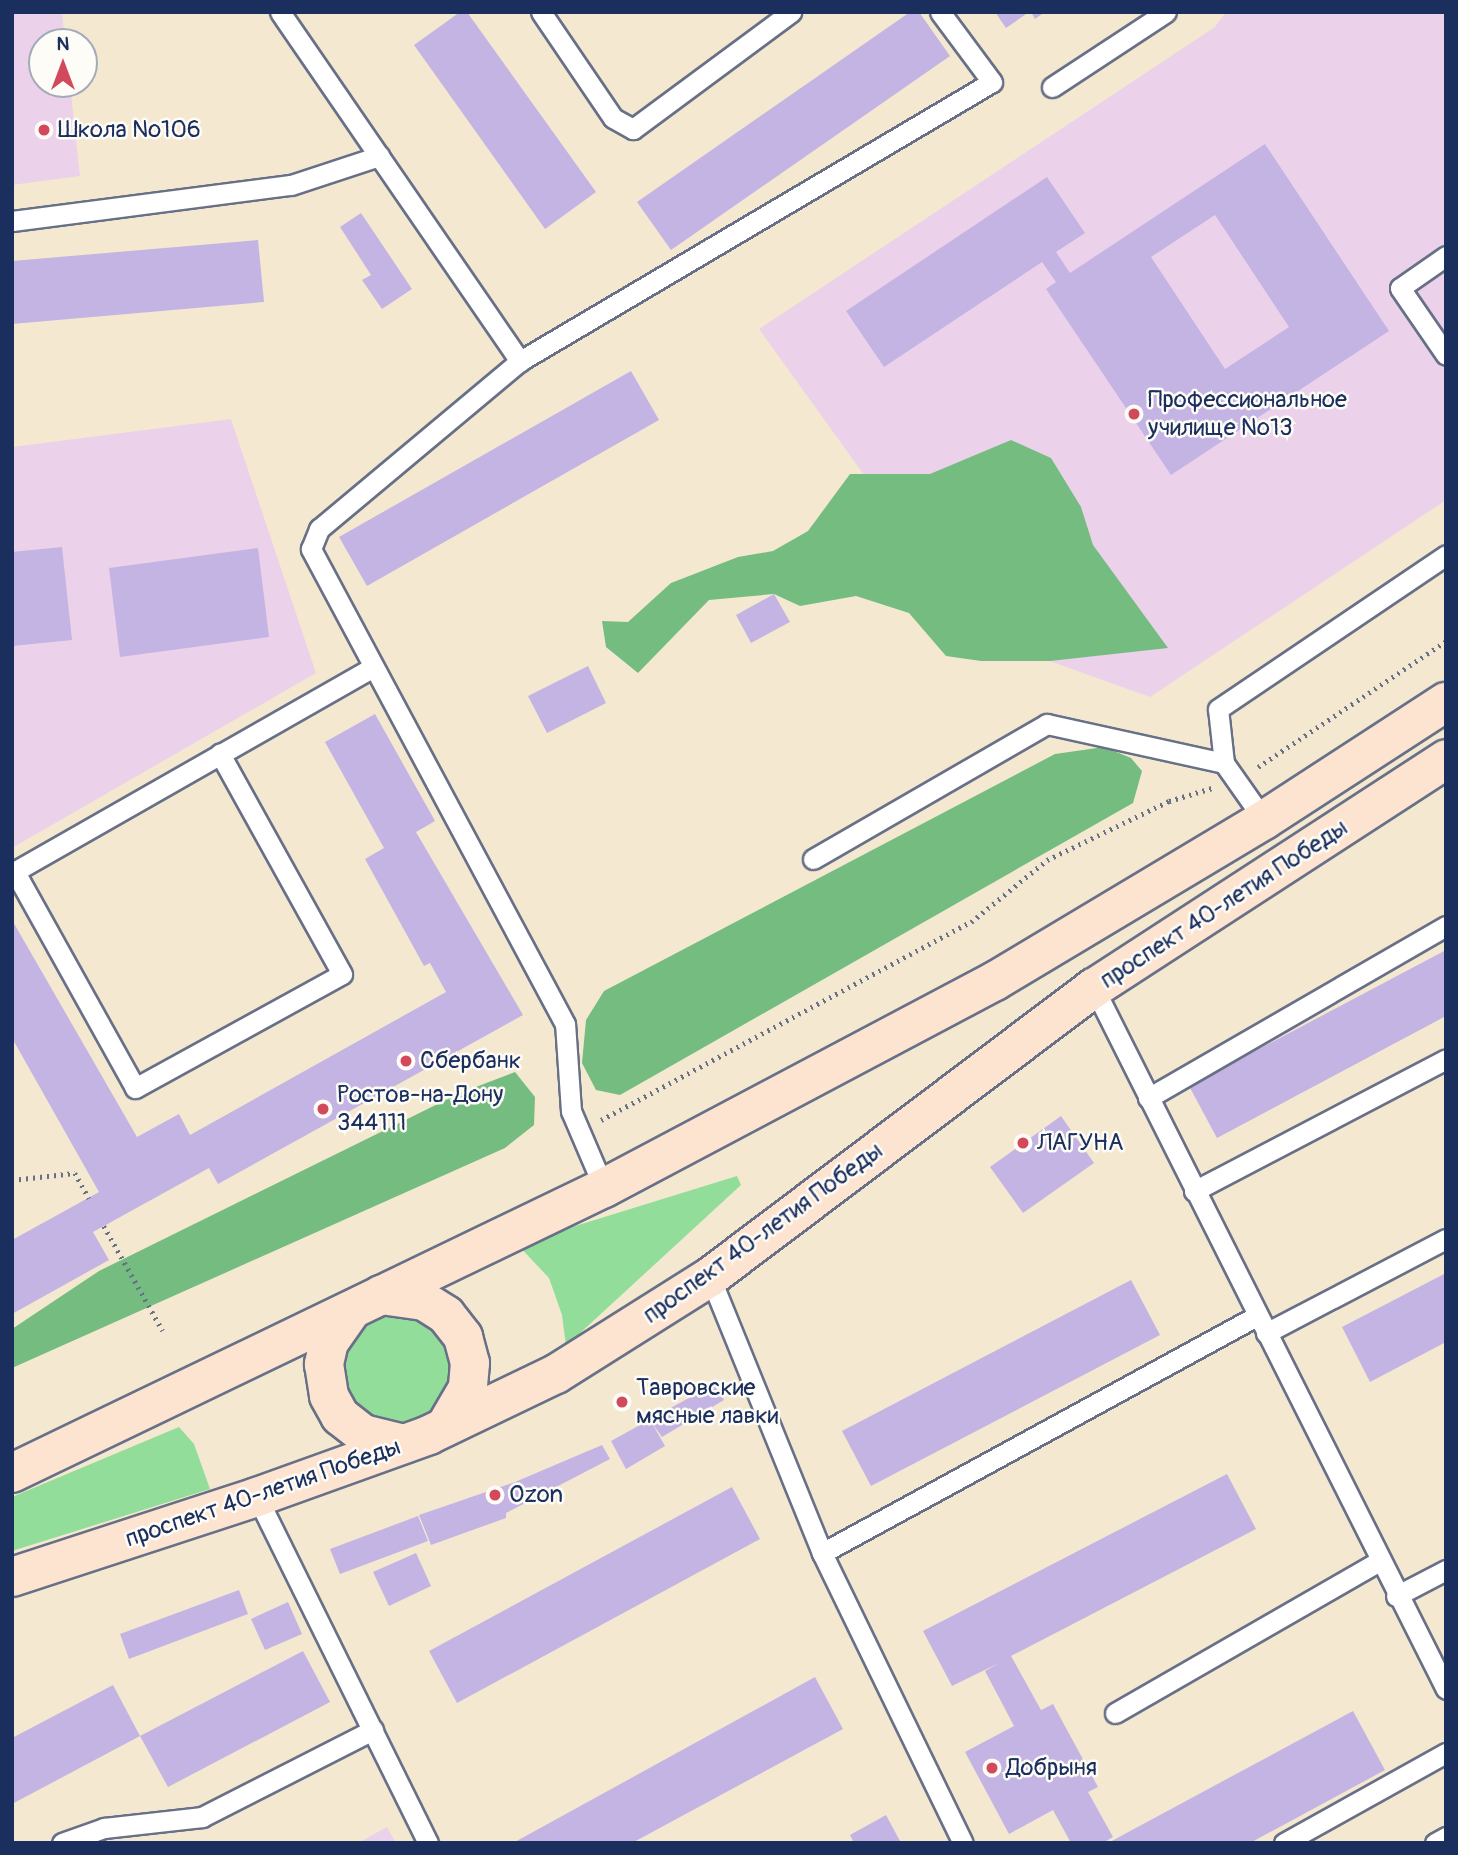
<!DOCTYPE html>
<meta charset="utf-8">
<style>
body{margin:0}
#map{position:relative;width:1458px;height:1855px;overflow:hidden;background:#f5e8d1;font-family:Pangolin,sans-serif}
div>[style]{position:absolute}
[style*='--x']{left:calc(var(--x)*1px);top:calc(var(--y)*1px);width:calc(var(--w)*1px);rotate:calc(var(--a)*1deg)}
.built>*{inset:0;background:#ecd1ea}
.green>*{inset:0;background:#92dd99}
.forest>*{inset:0;background:#75bc81}
.building>*{inset:0;background:#c4b4e3}
.path>*{height:4.5px;margin-top:-2.25px;transform-origin:0;background:repeating-linear-gradient(90deg,#677086 0 2px,transparent 0 7px)}
.roads{filter:drop-shadow(2px 0 #677086) drop-shadow(-2px 0 #677086) drop-shadow(0 2px #677086) drop-shadow(0 -2px #677086)}
.lane>*{height:19px;margin:-9.5px;padding:0 9.5px;transform-origin:9.5px;border-radius:9.5px;background:#fff}
.secondary>*{height:38px;margin:-19px;padding:0 19px;transform-origin:19px;border-radius:19px;background:#fde4d1}
.dots>*{width:19px;height:19px;translate:-50% -50%;box-sizing:border-box;border:4px solid #fdfcf7;border-radius:50%}
span{translate:-50% -50%;white-space:nowrap;text-align:center;line-height:1.15;-webkit-text-stroke:5px #fdfcf7;paint-order:stroke}
.poi-label{font-size:24px;color:#1b2f5e}
.left{translate:0 -50%;text-align:left}
.street-label{font-size:24px;color:#1b2f5e}
.frame{position:absolute;inset:0;border:14px solid #1b2f5e;pointer-events:none}
.north{position:absolute;left:28px;top:28px;width:70px;height:70px;box-sizing:border-box;background:#fdfcf7;border:2px solid #a3aaba;border-radius:50%;rotate:0deg;font-size:19px;font-weight:700;line-height:28px;text-align:center;color:#1b2f5e}
.north::after{content:'';display:block;margin:auto;width:24px;height:32px;background:#d1495b;clip-path:polygon(50% 0,100% 100%,50% 72%,0 100%)}
</style>
<div id="map">
<div class="built">
<div style="clip-path:polygon(12px 12px,62px 12px,65px 42px,42px 42px,42px 84px,70px 84px,80px 176px,12px 185px)"></div>
<div style="clip-path:polygon(1226px 12px,1446px 12px,1446px 500px,1150px 697px,980px 636px,759px 329px,1215px 27px)"></div>
<div style="clip-path:polygon(231px 419px,316px 673px,12px 848px,12px 447px)"></div>
<div style="clip-path:polygon(387px 1827px,396px 1843px,358px 1843px)"></div>
</div>
<div class="green">
<div style="clip-path:polygon(737px 1176px,741px 1185px,566px 1346px,562px 1315px,549px 1278px,517px 1244px)"></div>
<div style="clip-path:polygon(382px 1311px,436px 1323px,458px 1361px,447px 1408px,384px 1431px,346px 1405px,338px 1352px,351px 1330px)"></div>
<div style="clip-path:polygon(179px 1427px,194px 1444px,210px 1489px,12px 1551px,12px 1497px)"></div>
</div>
<div class="forest">
<div style="clip-path:polygon(1011px 440px,1051px 458px,1081px 507px,1093px 545px,1168px 648px,1050px 661px,981px 661px,946px 656px,909px 613px,856px 596px,800px 606px,774px 594px,709px 600px,638px 673px,606px 647px,602px 621px,628px 622px,671px 583px,738px 557px,773px 551px,808px 531px,850px 474px,930px 474px)"></div>
<div style="clip-path:polygon(1104px 747px,1131px 758px,1142px 771px,1133px 803px,620px 1095px,596px 1090px,582px 1063px,586px 1020px,604px 991px,1055px 754px)"></div>
<div style="clip-path:polygon(515px 1072px,535px 1097px,534px 1125px,505px 1148px,12px 1368px,12px 1329px,99px 1271px,460px 1093px)"></div>
</div>
<div class="building">
<div style="clip-path:polygon(460px 12px,467px 12px,596px 192px,545px 229px,414px 45px)"></div>
<div style="clip-path:polygon(910px 12px,919px 12px,950px 56px,671px 250px,637px 202px)"></div>
<div style="clip-path:polygon(995px 12px,1029px 12px,1006px 28px)"></div>
<div style="clip-path:polygon(1031px 12px,1045px 12px,1035px 19px)"></div>
<div style="clip-path:polygon(evenodd,1265px 144px,1389px 331px,1171px 475px,1046px 289px,1056px 282px,1042px 262px,884px 367px,846px 311px,1047px 177px,1085px 233px,1056px 252px,1070px 273px,1265px 144px,1215px 215px,1289px 327px,1225px 369px,1151px 257px,1215px 215px)"></div>
<div style="clip-path:polygon(361px 213px,412px 289px,382px 309px,362px 280px,371px 275px,340px 227px)"></div>
<div style="clip-path:polygon(258px 240px,264px 302px,12px 324px,12px 261px)"></div>
<div style="clip-path:polygon(631px 371px,659px 420px,367px 586px,339px 537px)"></div>
<div style="clip-path:polygon(62px 547px,72px 640px,12px 646px,12px 552px)"></div>
<div style="clip-path:polygon(258px 548px,269px 637px,120px 657px,109px 568px)"></div>
<div style="clip-path:polygon(774px 594px,790px 622px,751px 643px,736px 615px)"></div>
<div style="clip-path:polygon(588px 666px,606px 703px,547px 733px,528px 696px)"></div>
<div style="clip-path:polygon(375px 714px,435px 821px,416px 832px,523px 1015px,218px 1184px,209px 1168px,93px 1232px,109px 1260px,12px 1314px,12px 1240px,99px 1192px,12px 1038px,12px 920px,137px 1137px,179px 1114px,190px 1135px,446px 992px,430px 963px,424px 966px,365px 859px,384px 848px,325px 742px)"></div>
<div style="clip-path:polygon(1446px 950px,1446px 1016px,1217px 1138px,1189px 1086px)"></div>
<div style="clip-path:polygon(1061px 1116px,1094px 1163px,1023px 1213px,990px 1167px)"></div>
<div style="clip-path:polygon(1446px 1273px,1446px 1342px,1370px 1382px,1342px 1327px)"></div>
<div style="clip-path:polygon(1131px 1280px,1160px 1335px,871px 1486px,842px 1431px)"></div>
<div style="clip-path:polygon(714px 1384px,724px 1400px,662px 1437px,652px 1423px,665px 1446px,626px 1469px,611px 1441px)"></div>
<div style="clip-path:polygon(602px 1445px,610px 1459px,506px 1513px,506px 1518px,431px 1545px,419px 1515px,515px 1482px)"></div>
<div style="clip-path:polygon(1227px 1474px,1256px 1529px,1011px 1656px,1041px 1710px,1053px 1704px,1098px 1787px,1088px 1792px,1113px 1837px,1103px 1843px,1071px 1843px,1053px 1810px,1009px 1834px,965px 1752px,1014px 1726px,985px 1671px,999px 1663px,952px 1686px,923px 1631px)"></div>
<div style="clip-path:polygon(732px 1487px,760px 1539px,457px 1703px,429px 1651px)"></div>
<div style="clip-path:polygon(418px 1516px,428px 1541px,340px 1574px,330px 1549px)"></div>
<div style="clip-path:polygon(416px 1553px,431px 1586px,389px 1606px,373px 1572px)"></div>
<div style="clip-path:polygon(239px 1590px,248px 1614px,129px 1659px,120px 1634px)"></div>
<div style="clip-path:polygon(288px 1602px,302px 1634px,265px 1650px,251px 1619px)"></div>
<div style="clip-path:polygon(303px 1651px,330px 1702px,168px 1787px,140px 1736px)"></div>
<div style="clip-path:polygon(815px 1677px,843px 1729px,632px 1843px,513px 1843px)"></div>
<div style="clip-path:polygon(113px 1685px,140px 1736px,12px 1804px,12px 1738px)"></div>
<div style="clip-path:polygon(1353px 1711px,1385px 1770px,1250px 1843px,1108px 1843px)"></div>
<div style="clip-path:polygon(886px 1815px,900px 1841px,854px 1843px,850px 1835px)"></div>
</div>
<div class="path">
<div style="--x:1258;--y:767;--w:226;--a:-33.8"></div>
<div style="--x:601;--y:1120;--w:420;--a:-28.2"></div>
<div style="--x:971;--y:922;--w:98;--a:-39.2"></div>
<div style="--x:1047;--y:860;--w:136;--a:-25.8"></div>
<div style="--x:1169;--y:801;--w:45;--a:-16.8"></div>
<div style="--x:12;--y:1180;--w:63;--a:-6.3"></div>
<div style="--x:75;--y:1173;--w:29;--a:61"></div>
<div style="--x:104;--y:1226;--w:120;--a:60.7"></div>
</div>
<div class="roads">
<div class="lane">
<div style="--x:280;--y:12;--w:424;--a:55.5"></div>
<div style="--x:541;--y:12;--w:128;--a:55.8"></div>
<div style="--x:613;--y:118;--w:23;--a:29"></div>
<div style="--x:633;--y:129;--w:197;--a:-36.5"></div>
<div style="--x:1052;--y:87;--w:136;--a:-33.3"></div>
<div style="--x:12;--y:221;--w:281;--a:-7.4"></div>
<div style="--x:291;--y:185;--w:93;--a:-18.2"></div>
<div style="--x:1446;--y:256;--w:56;--a:145.2"></div>
<div style="--x:1400;--y:288;--w:81;--a:55.5"></div>
<div style="--x:1264;--y:820;--w:70;--a:-125.1"></div>
<div style="--x:1224;--y:763;--w:54;--a:-96.3"></div>
<div style="--x:1218;--y:709;--w:275;--a:-34"></div>
<div style="--x:813;--y:859;--w:270;--a:-30"></div>
<div style="--x:1047;--y:724;--w:181;--a:12.4"></div>
<div style="--x:15;--y:872;--w:247;--a:60.9"></div>
<div style="--x:135;--y:1088;--w:236;--a:-28.8"></div>
<div style="--x:342;--y:974;--w:252;--a:-119"></div>
<div style="--x:12;--y:873;--w:414;--a:-29.7"></div>
<div style="--x:1094;--y:988;--w:784;--a:63.34"></div>
<div style="--x:1148;--y:1098;--w:344;--a:-30"></div>
<div style="--x:604;--y:1188;--w:84;--a:-113.2"></div>
<div style="--x:571;--y:1111;--w:87;--a:-93.9"></div>
<div style="--x:565;--y:1024;--w:539;--a:-118.14"></div>
<div style="--x:311;--y:549;--w:22;--a:-68"></div>
<div style="--x:319;--y:529;--w:262;--a:-39.9"></div>
<div style="--x:520;--y:361;--w:548;--a:-30.59"></div>
<div style="--x:992;--y:82;--w:87;--a:-126.6"></div>
<div style="--x:1194;--y:1191;--w:284;--a:-27.6"></div>
<div style="--x:710;--y:1277;--w:298;--a:67.9"></div>
<div style="--x:822;--y:1553;--w:322;--a:64.1"></div>
<div style="--x:1266;--y:1333;--w:203;--a:-27.6"></div>
<div style="--x:257;--y:1497;--w:386;--a:63.7"></div>
<div style="--x:822;--y:1553;--w:495;--a:-28.6"></div>
<div style="--x:1396;--y:1596;--w:56;--a:-27.5"></div>
<div style="--x:1115;--y:1713;--w:303;--a:-29.9"></div>
<div style="--x:62;--y:1843;--w:45;--a:-19.7"></div>
<div style="--x:104;--y:1828;--w:99;--a:-6.4"></div>
<div style="--x:202;--y:1817;--w:192;--a:-27"></div>
<div style="--x:1284;--y:1843;--w:185;--a:-29.1"></div>
<div style="--x:1435;--y:1843;--w:13;--a:-29"></div>
</div>
<div class="secondary">
<div style="--x:381;--y:1295;--w:43;--a:7.9"></div>
<div style="--x:424;--y:1301;--w:26;--a:32"></div>
<div style="--x:446;--y:1315;--w:28;--a:52"></div>
<div style="--x:463;--y:1337;--w:27;--a:75"></div>
<div style="--x:470;--y:1363;--w:25;--a:95"></div>
<div style="--x:468;--y:1388;--w:45;--a:120.5"></div>
<div style="--x:351;--y:1311;--w:38;--a:125"></div>
<div style="--x:329;--y:1342;--w:23;--a:103"></div>
<div style="--x:324;--y:1364;--w:32;--a:81"></div>
<div style="--x:329;--y:1396;--w:23;--a:61"></div>
<div style="--x:340;--y:1416;--w:29;--a:38"></div>
<div style="--x:363;--y:1434;--w:42;--a:13.7"></div>
<div style="--x:12;--y:1473;--w:657;--a:-25.71"></div>
<div style="--x:604;--y:1188;--w:442;--a:-27.9"></div>
<div style="--x:995;--y:981;--w:313;--a:-30.9"></div>
<div style="--x:1264;--y:820;--w:217;--a:-33"></div>
<div style="--x:12;--y:1577;--w:258;--a:-18.1"></div>
<div style="--x:257;--y:1497;--w:183;--a:-19.8"></div>
<div style="--x:429;--y:1435;--w:141;--a:-25.7"></div>
<div style="--x:556;--y:1374;--w:182;--a:-32.2"></div>
<div style="--x:710;--y:1277;--w:481;--a:-37"></div>
<div style="--x:1094;--y:988;--w:420;--a:-33"></div>
</div>
</div>
<div class="dots">
<div style="left:44px;top:130px;background:#d1495b"></div>
<div style="left:1134px;top:414px;background:#d1495b"></div>
<div style="left:406px;top:1061px;background:#d1495b"></div>
<div style="left:323px;top:1109px;background:#d1495b"></div>
<div style="left:1023px;top:1143px;background:#d1495b"></div>
<div style="left:622px;top:1402px;background:#d1495b"></div>
<div style="left:495px;top:1495px;background:#d1495b"></div>
<div style="left:992px;top:1768px;background:#d1495b"></div>
</div>
<div class="poi-label">
<span class="left" style="left:58px;top:130px">Школа №106</span>
<span class="left" style="left:1148px;top:414px">Профессиональное<br>училище №13</span>
<span class="left" style="left:420px;top:1061px">Сбербанк</span>
<span class="left" style="left:337px;top:1109px">Ростов-на-Дону<br>344111</span>
<span class="left" style="left:1037px;top:1143px">ЛАГУНА</span>
<span class="left" style="left:636px;top:1402px">Тавровские<br>мясные лавки</span>
<span class="left" style="left:509px;top:1495px">Ozon</span>
<span class="left" style="left:1006px;top:1768px">Добрыня</span>
</div>
<div class="street-label">
<span style="left:1224px;top:904px;rotate:-33deg">проспект 40-летия Победы</span>
<span style="left:763px;top:1233px;rotate:-36deg">проспект 40-летия Победы</span>
<span style="left:263px;top:1493px;rotate:-19deg">проспект 40-летия Победы</span>
</div>
<div class="frame"></div>
<div class="north">N</div>
</div>
